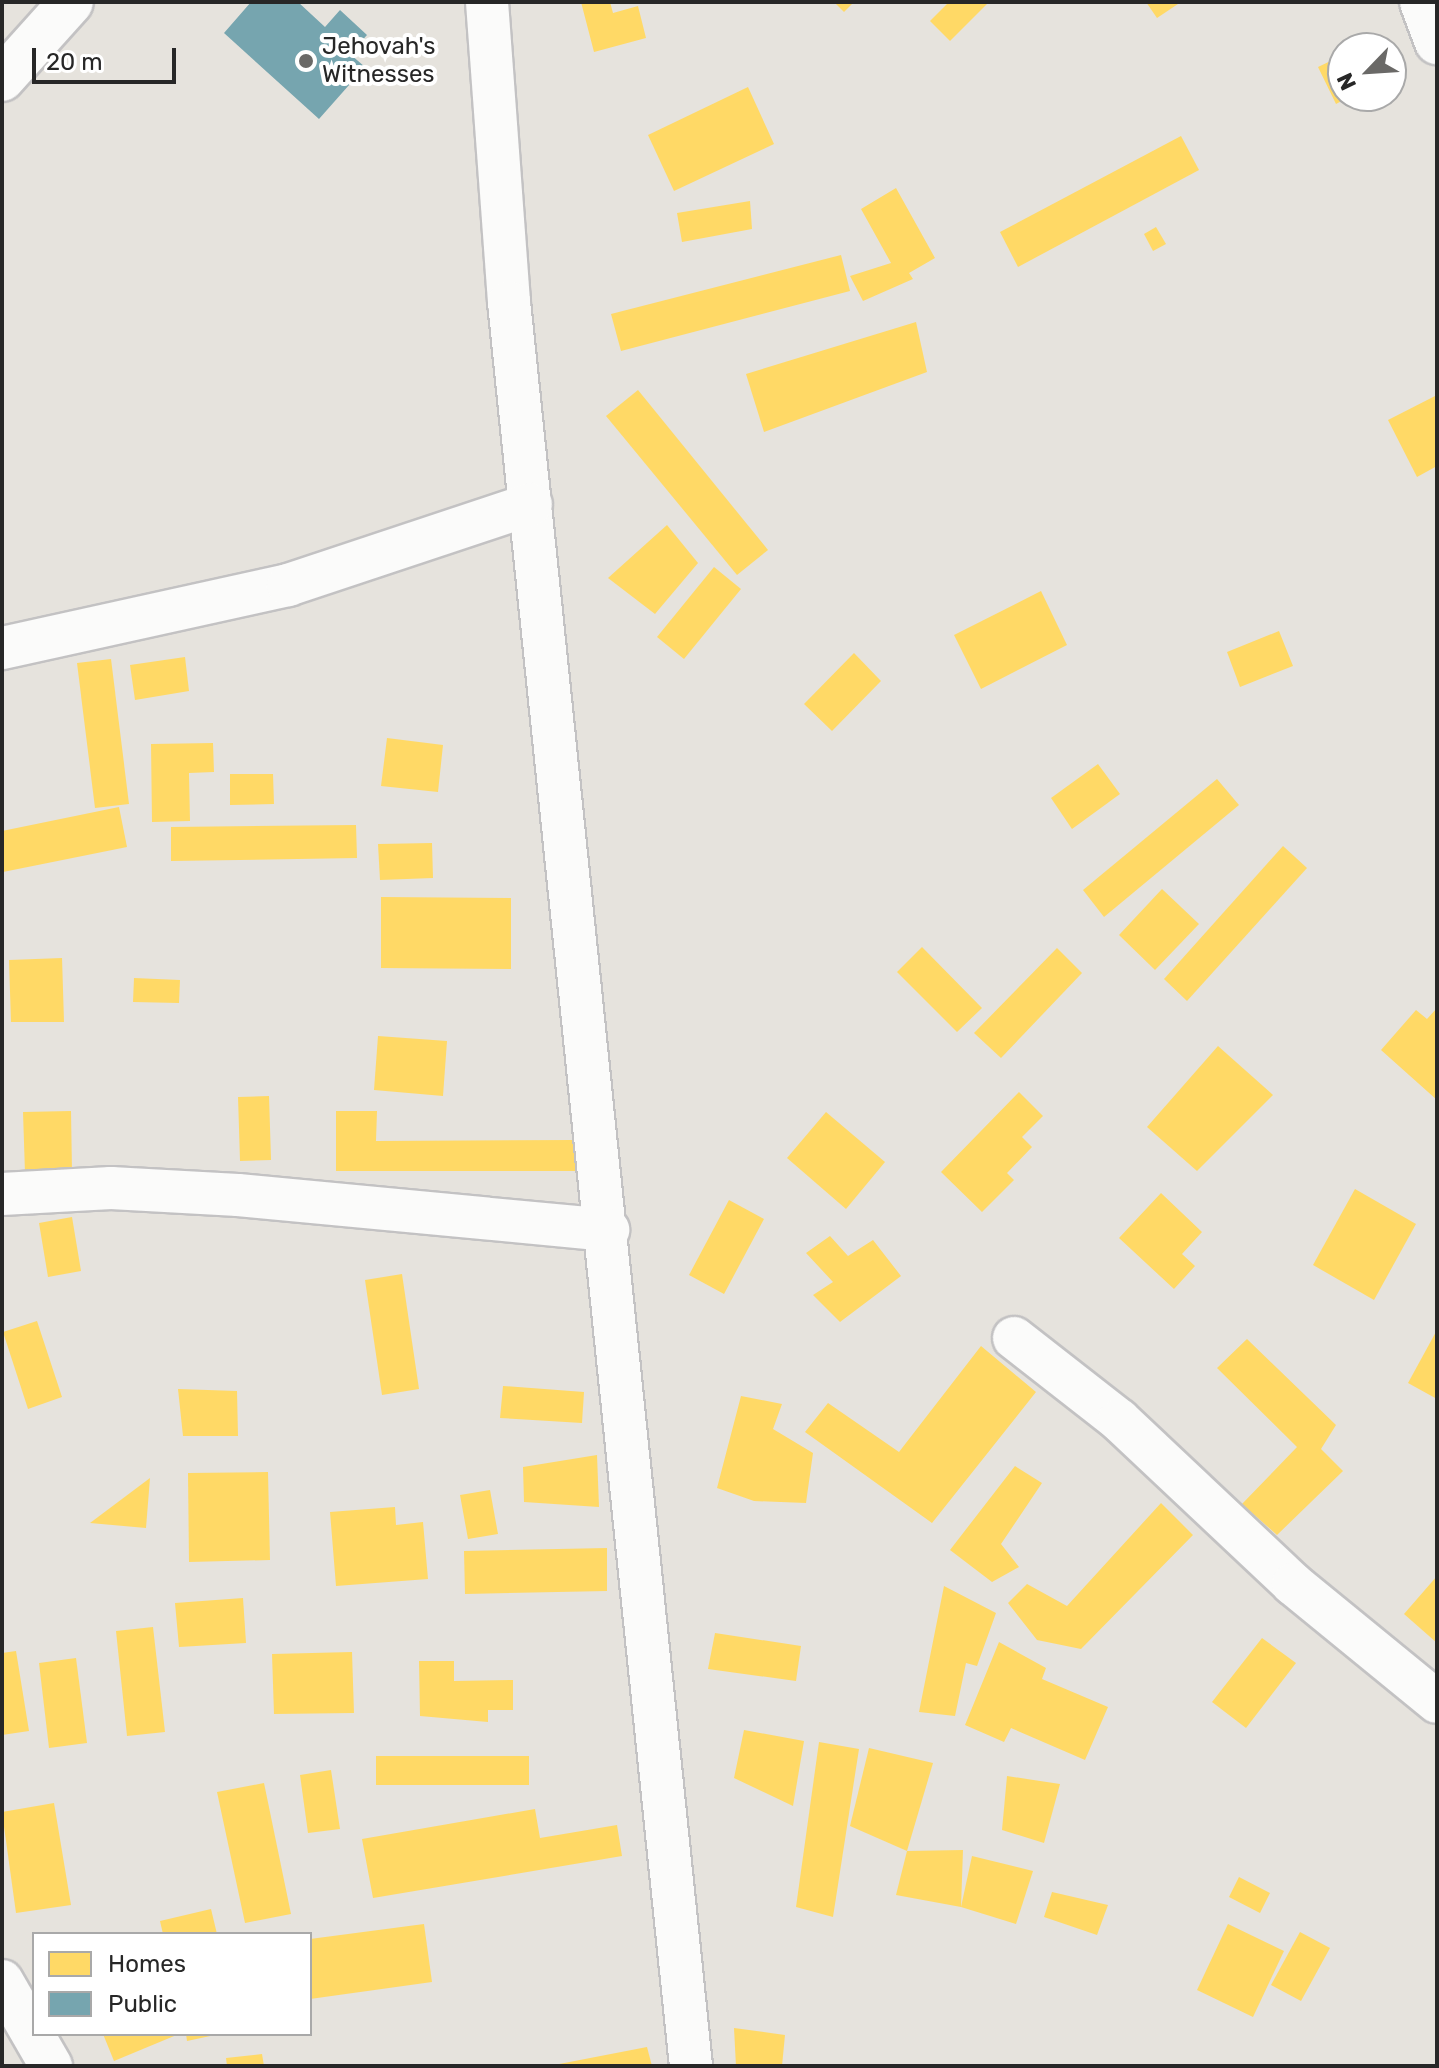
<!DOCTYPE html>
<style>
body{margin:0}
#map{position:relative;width:1439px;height:2068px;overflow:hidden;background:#e6e3dd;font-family:Rubik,sans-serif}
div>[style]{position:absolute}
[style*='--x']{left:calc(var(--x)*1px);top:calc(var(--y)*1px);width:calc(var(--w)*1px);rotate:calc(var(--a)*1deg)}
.homes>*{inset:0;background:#ffd966}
.public>*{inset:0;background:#76a5af}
.roads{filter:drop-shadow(2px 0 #c3c2c3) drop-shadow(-2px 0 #c3c2c3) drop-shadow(0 2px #c3c2c3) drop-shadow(0 -2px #c3c2c3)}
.street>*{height:42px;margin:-21px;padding:0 21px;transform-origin:21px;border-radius:21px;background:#fbfbfa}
.secondary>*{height:44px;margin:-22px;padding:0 22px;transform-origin:22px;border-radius:22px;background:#fbfbfa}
.dots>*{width:22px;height:22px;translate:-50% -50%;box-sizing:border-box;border:4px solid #fff;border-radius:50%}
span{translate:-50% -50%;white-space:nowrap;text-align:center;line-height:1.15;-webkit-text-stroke:8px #fff;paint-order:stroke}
.poi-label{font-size:24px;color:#272727}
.left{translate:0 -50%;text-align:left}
.frame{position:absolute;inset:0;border:4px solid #272727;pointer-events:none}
.legend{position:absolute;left:32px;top:1932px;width:280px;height:104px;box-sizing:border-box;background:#fff;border:2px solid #a9a9a9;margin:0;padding:10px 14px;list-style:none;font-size:24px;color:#272727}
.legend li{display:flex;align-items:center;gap:16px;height:40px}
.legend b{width:40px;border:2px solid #a9a9a9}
.north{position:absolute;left:1327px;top:32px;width:80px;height:80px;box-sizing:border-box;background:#fff;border:2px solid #a9a9a9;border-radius:50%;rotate:245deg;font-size:22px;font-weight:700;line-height:32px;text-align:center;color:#272727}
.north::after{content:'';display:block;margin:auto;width:28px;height:36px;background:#6a6967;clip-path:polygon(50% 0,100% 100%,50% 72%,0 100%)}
.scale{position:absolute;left:32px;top:48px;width:144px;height:36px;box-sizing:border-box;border:4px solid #272727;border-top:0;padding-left:10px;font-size:24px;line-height:28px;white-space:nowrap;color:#272727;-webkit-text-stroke:6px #fff;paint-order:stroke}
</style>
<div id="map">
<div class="homes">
<div style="clip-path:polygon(581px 2px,610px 2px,613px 13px,638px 6px,646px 38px,594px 52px)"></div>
<div style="clip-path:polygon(834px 2px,854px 2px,844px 12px)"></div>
<div style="clip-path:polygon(949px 2px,989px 2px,950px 41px,930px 21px)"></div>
<div style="clip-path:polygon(1146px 2px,1181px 2px,1157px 18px)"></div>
<div style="clip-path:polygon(1376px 38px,1381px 48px,1356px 48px)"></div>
<div style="clip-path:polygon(1343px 55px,1343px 96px,1351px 96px,1336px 104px,1318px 67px)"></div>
<div style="clip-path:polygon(748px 87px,774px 144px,674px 191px,648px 135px)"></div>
<div style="clip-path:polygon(1181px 136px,1199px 170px,1018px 267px,1000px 232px)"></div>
<div style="clip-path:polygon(896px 188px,935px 258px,909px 273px,913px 279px,863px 301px,850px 276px,891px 263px,861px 209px)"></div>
<div style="clip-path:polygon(750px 201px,752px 229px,682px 242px,677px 213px)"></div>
<div style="clip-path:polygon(1156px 227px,1166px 244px,1153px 251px,1144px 234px)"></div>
<div style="clip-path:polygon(841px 255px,850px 291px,621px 351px,611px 314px)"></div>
<div style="clip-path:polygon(916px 322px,927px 372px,764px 432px,746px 374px)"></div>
<div style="clip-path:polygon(638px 390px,768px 550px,737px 575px,606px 416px)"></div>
<div style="clip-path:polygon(1437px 395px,1437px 466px,1417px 477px,1388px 420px)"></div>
<div style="clip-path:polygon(667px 525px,698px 563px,655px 614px,608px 578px)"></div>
<div style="clip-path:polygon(714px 567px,741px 589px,684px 659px,657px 637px)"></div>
<div style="clip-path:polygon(1041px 591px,1067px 645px,981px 689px,954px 635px)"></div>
<div style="clip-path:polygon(1279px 631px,1293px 666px,1240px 687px,1227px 652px)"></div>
<div style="clip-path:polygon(854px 653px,881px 681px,832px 731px,804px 704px)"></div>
<div style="clip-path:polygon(185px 657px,189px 691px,135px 700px,130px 665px)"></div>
<div style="clip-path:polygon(111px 659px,129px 804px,95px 808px,77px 663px)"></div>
<div style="clip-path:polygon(387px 738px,443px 745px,438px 792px,381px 786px)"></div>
<div style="clip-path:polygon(213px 743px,214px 772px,189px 773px,190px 821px,152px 822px,151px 744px)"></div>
<div style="clip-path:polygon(1098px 764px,1120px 794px,1072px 829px,1051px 798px)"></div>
<div style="clip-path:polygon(230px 774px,273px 774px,274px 804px,230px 805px)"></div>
<div style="clip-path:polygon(1217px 779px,1239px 805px,1104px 917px,1083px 890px)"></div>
<div style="clip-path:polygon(119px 807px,127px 847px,3px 872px,2px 831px)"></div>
<div style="clip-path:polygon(356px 825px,357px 858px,171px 861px,171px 827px)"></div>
<div style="clip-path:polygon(432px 843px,433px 878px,380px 880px,378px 844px)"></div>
<div style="clip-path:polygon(1283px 846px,1307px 868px,1187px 1001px,1164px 979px)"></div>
<div style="clip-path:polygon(1162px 889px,1199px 924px,1155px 970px,1119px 935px)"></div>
<div style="clip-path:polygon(381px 897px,511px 898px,511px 969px,381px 968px)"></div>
<div style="clip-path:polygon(922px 947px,982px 1008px,957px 1032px,897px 972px)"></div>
<div style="clip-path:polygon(1057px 948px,1082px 973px,1001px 1058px,974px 1033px)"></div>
<div style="clip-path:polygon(62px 958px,64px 1022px,11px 1022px,9px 960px)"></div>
<div style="clip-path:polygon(134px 978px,180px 980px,179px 1003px,133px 1002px)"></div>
<div style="clip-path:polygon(1437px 1008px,1437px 1100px,1381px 1050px,1416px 1010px,1427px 1019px)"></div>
<div style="clip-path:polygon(378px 1036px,447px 1041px,443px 1096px,374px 1090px)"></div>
<div style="clip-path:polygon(1218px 1046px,1273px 1095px,1197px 1171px,1147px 1127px)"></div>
<div style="clip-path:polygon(1019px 1092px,1043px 1116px,1022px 1137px,1032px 1147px,1007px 1173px,1014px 1180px,982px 1212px,941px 1172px)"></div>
<div style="clip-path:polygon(269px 1096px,271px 1160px,240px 1161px,238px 1097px)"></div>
<div style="clip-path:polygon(71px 1111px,72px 1172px,25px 1173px,23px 1112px)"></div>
<div style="clip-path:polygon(336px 1111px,377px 1111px,376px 1141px,576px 1140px,576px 1171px,336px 1171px)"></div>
<div style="clip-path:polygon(826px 1112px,885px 1162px,846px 1209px,787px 1158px)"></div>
<div style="clip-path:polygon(1355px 1189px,1416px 1224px,1374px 1300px,1313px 1265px)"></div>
<div style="clip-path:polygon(1161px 1193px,1202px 1232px,1182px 1254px,1195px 1266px,1174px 1289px,1119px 1238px)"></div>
<div style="clip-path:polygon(729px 1200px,764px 1219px,724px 1294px,689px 1275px)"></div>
<div style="clip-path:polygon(72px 1217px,81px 1271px,48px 1277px,39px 1223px)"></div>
<div style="clip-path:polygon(830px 1236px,848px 1256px,873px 1240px,901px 1276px,840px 1322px,813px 1295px,833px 1282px,806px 1253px)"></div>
<div style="clip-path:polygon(402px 1274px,419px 1389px,382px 1395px,365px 1280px)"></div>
<div style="clip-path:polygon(37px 1321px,62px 1397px,28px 1409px,3px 1332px)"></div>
<div style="clip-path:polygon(1437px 1330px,1437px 1399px,1408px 1383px)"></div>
<div style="clip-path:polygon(1247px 1339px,1336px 1425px,1321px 1449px,1343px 1471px,1277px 1535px,1242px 1504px,1297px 1447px,1217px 1368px)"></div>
<div style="clip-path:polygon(981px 1346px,1036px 1392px,932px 1523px,805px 1432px,828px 1403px,899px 1452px)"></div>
<div style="clip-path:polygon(503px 1386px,584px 1392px,582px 1423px,500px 1418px)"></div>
<div style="clip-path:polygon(178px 1389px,237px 1391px,238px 1436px,183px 1436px)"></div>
<div style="clip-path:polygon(741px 1396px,782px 1404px,773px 1429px,813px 1453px,806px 1503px,754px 1501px,717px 1488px)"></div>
<div style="clip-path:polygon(597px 1455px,599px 1507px,524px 1502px,523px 1467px)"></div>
<div style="clip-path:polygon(1015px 1466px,1042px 1483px,1001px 1544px,1019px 1567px,992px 1582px,950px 1550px)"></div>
<div style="clip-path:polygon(268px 1472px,270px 1560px,189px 1562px,188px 1473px)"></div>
<div style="clip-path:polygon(150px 1478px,146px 1528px,90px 1523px)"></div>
<div style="clip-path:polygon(490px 1490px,498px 1534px,468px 1539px,460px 1495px)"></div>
<div style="clip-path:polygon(1161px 1503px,1193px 1535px,1081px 1649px,1037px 1640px,1008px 1603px,1027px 1584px,1067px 1606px)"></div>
<div style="clip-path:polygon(395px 1507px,396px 1525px,423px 1522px,428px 1579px,336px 1586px,330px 1512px)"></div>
<div style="clip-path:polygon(607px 1548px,607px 1591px,465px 1594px,464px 1551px)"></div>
<div style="clip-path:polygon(1437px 1576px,1437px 1643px,1404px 1614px)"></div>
<div style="clip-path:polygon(944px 1586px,996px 1613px,977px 1666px,966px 1663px,955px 1716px,919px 1712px)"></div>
<div style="clip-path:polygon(243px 1598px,246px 1643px,179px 1647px,175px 1603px)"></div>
<div style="clip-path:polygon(153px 1627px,165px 1732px,127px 1736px,116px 1631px)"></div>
<div style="clip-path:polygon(715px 1633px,801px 1646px,796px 1681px,708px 1669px)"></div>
<div style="clip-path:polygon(1262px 1638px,1296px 1663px,1246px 1728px,1212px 1702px)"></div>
<div style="clip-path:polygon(999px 1642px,1046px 1668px,1042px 1679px,1108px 1707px,1085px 1760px,1011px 1728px,1004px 1742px,965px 1725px)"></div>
<div style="clip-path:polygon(16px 1651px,29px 1731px,2px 1735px,2px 1653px)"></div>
<div style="clip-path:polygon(352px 1652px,354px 1713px,274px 1714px,272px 1654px)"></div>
<div style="clip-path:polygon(76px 1658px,87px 1743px,49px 1748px,39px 1663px)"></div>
<div style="clip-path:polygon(419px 1661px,454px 1661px,454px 1681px,513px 1680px,513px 1710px,488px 1710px,488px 1722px,420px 1716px)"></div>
<div style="clip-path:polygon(744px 1730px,804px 1741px,793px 1806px,734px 1778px)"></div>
<div style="clip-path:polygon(819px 1742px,859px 1749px,833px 1917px,796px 1907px)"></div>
<div style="clip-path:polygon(869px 1748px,933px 1763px,907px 1851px,850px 1826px)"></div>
<div style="clip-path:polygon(376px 1756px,529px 1756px,529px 1785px,376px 1785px)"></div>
<div style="clip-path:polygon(331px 1770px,340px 1829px,308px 1833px,300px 1775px)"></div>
<div style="clip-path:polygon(1007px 1776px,1060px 1784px,1044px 1843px,1002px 1830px)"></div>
<div style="clip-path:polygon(264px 1783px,291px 1914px,245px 1923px,217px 1792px)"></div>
<div style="clip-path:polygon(54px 1803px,71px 1905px,16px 1913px,2px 1812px)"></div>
<div style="clip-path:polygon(535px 1809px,540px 1838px,617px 1825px,622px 1856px,373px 1898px,362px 1839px)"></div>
<div style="clip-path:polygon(963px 1850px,961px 1907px,896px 1895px,907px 1851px)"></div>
<div style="clip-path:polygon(972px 1856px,1033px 1871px,1016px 1924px,961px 1907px)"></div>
<div style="clip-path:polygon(1239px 1877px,1270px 1893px,1260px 1913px,1229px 1897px)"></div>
<div style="clip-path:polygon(1052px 1892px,1108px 1905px,1097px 1935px,1044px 1917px)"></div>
<div style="clip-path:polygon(211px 1909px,217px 1934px,163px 1934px,160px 1921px)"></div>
<div style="clip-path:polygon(424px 1924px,432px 1982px,310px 1999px,310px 1939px)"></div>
<div style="clip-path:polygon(1228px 1924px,1284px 1951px,1253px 2017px,1197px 1990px)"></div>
<div style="clip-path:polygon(1300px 1932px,1330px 1948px,1301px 2001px,1271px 1985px)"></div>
<div style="clip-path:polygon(734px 2028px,785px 2035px,782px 2066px,736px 2066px)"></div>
<div style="clip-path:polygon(103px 2034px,179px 2034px,114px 2061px)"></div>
<div style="clip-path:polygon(186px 2034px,215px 2034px,215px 2035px,187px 2041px)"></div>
<div style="clip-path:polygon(647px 2047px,652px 2066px,555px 2066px,554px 2065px)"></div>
<div style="clip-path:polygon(262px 2054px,264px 2066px,227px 2066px,226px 2058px)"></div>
</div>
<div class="public">
<div style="clip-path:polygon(251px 2px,298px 2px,325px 27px,340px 10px,367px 35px,350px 54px,365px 67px,319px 119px,224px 33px)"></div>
</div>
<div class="roads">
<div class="street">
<div style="--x:487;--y:2;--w:301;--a:85.8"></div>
<div style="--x:509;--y:302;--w:1773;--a:84.11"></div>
<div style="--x:2;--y:648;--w:293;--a:-12.4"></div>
<div style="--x:288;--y:585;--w:256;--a:-18.4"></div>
<div style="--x:2;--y:1194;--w:109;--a:-3.2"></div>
<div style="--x:111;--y:1188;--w:127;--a:3.2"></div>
<div style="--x:238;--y:1195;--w:372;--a:5.4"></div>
<div style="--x:1014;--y:1338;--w:133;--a:38"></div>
<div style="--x:1119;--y:1420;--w:239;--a:43.3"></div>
<div style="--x:1293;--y:1584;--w:186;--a:39.3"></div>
<div style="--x:2;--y:1981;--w:98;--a:60"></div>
</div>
<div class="secondary">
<div style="--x:1422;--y:2;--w:43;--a:69.4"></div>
<div style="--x:2;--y:79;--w:103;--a:-48.1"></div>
</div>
</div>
<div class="dots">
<div style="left:306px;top:61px;background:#6a6967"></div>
</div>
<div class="poi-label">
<span class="left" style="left:322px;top:61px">Jehovah's<br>Witnesses</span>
</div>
<div class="frame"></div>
<ul class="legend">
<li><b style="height:22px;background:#ffd966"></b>Homes</li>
<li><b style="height:22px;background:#76a5af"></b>Public</li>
</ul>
<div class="north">N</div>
<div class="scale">20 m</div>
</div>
